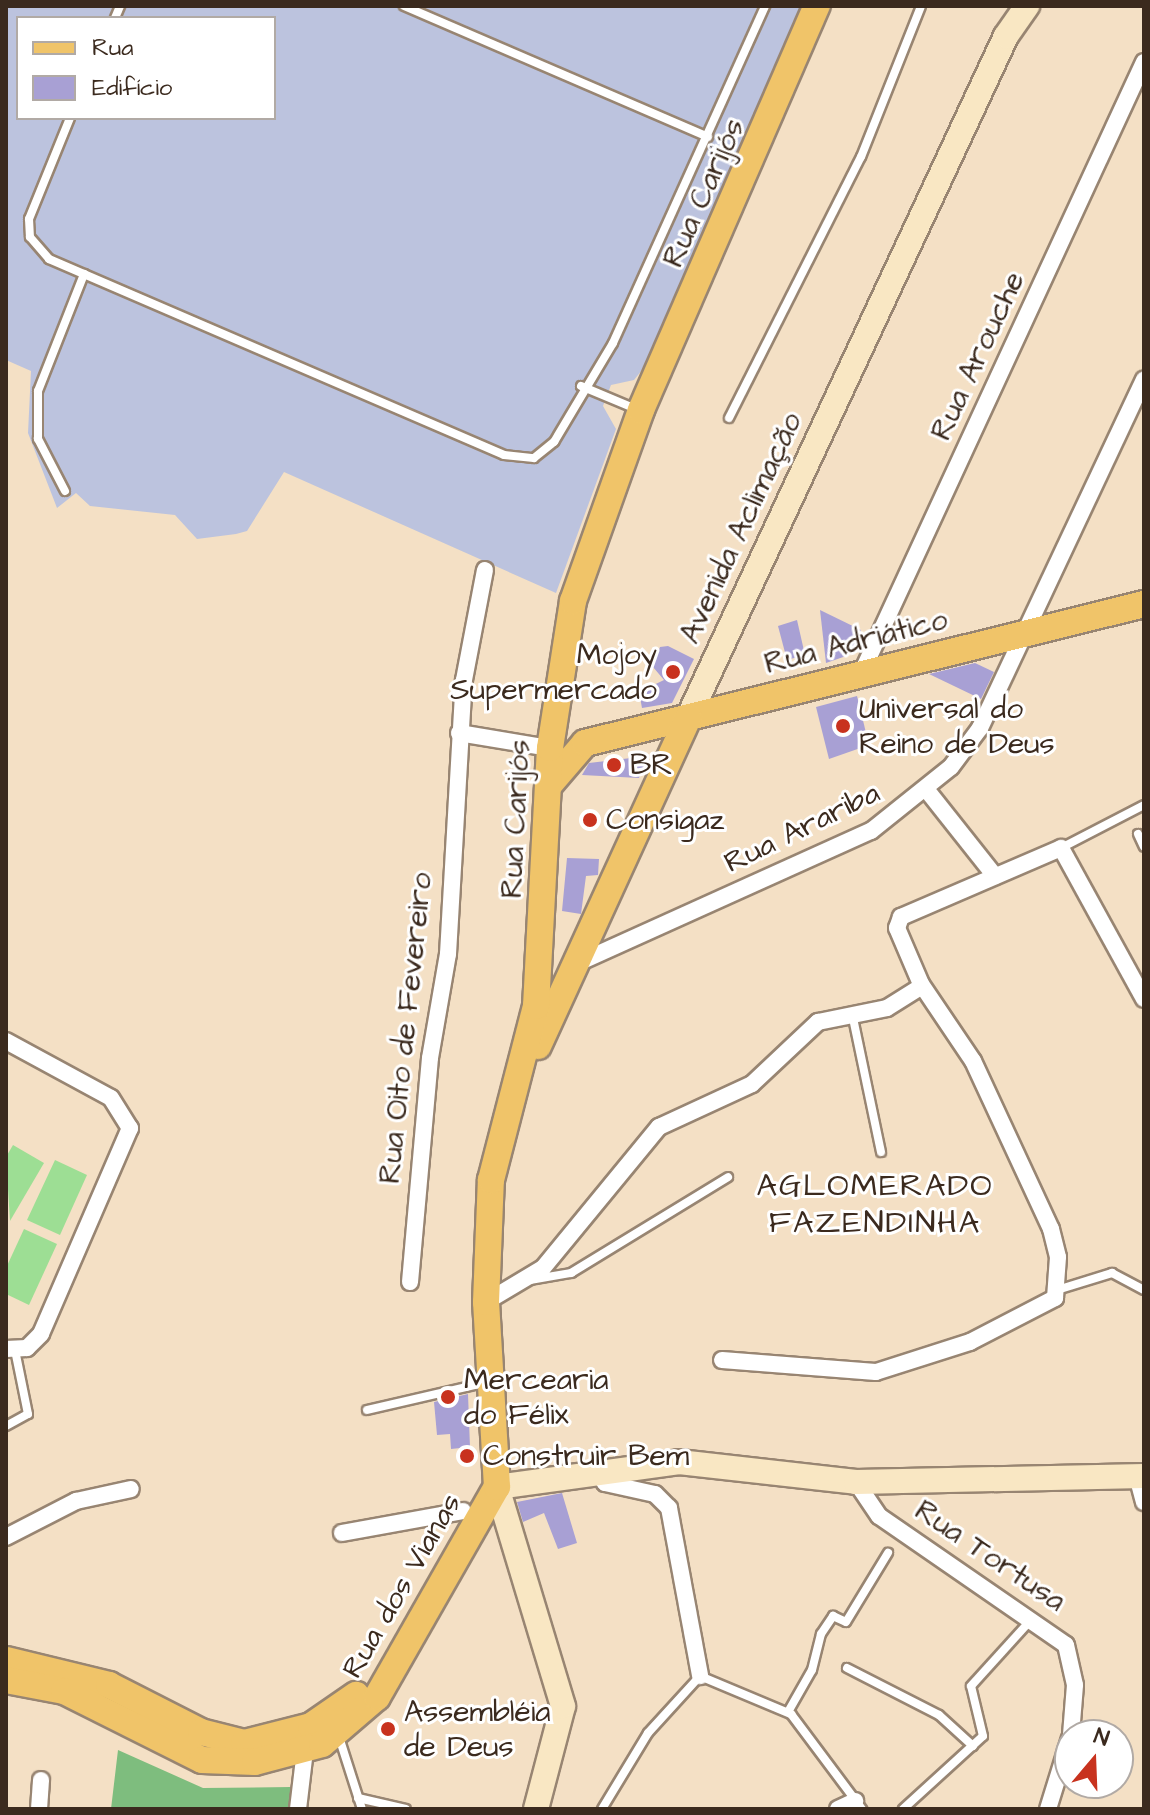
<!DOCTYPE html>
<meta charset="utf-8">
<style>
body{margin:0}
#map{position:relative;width:1150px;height:1815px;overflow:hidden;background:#f4e0c5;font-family:"Architects Daughter",sans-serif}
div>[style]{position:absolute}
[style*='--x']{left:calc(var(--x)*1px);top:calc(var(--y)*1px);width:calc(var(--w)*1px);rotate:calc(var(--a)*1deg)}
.industrial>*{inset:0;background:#bcc3de}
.green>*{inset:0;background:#9dde94}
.forest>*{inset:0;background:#7ebd7e}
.building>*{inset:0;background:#a8a0d4}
.roads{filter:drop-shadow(2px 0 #988572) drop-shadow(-2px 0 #988572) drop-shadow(0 2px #988572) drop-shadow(0 -2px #988572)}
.lane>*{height:8px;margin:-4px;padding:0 4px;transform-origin:4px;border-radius:4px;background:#fff}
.street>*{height:16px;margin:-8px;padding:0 8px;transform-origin:8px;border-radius:8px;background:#fff}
.secondary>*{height:24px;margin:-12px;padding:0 12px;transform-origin:12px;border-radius:12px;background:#f9e7c3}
.primary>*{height:26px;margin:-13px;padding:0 13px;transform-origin:13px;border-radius:13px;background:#f0c469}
.dots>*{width:22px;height:22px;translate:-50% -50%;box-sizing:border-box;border:4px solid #fff;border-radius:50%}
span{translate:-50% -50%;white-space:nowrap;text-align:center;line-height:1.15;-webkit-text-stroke:6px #fff;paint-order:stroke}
.street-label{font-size:30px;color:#3b2a1e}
.poi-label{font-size:30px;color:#3b2a1e}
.right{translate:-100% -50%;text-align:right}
.left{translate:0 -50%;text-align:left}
.neighbourhood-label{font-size:32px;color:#3b2a1e;letter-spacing:2px}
.frame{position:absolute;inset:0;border:8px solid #3b2a1e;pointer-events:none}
.legend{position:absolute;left:16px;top:16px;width:260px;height:104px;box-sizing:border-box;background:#fff;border:2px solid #b1aaa5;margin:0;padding:10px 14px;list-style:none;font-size:24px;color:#3b2a1e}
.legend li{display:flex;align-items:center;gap:16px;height:40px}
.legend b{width:40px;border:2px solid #b1aaa5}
.north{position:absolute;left:1054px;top:1719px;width:80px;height:80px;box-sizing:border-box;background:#fff;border:2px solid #b1aaa5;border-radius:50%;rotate:19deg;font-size:22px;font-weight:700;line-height:32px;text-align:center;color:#3b2a1e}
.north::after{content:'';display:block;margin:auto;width:28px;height:36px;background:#c8321e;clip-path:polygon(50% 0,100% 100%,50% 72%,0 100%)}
</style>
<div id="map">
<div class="industrial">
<div style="clip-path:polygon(evenodd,6px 6px,805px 6px,642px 370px,634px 380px,611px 385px,603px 406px,616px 429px,556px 593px,284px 472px,247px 531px,236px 534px,197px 539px,175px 515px,90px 506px,76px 493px,57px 508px,28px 433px,31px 371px,6px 360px,6px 6px,18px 18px,274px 18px,274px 118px,18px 118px,18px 18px)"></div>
</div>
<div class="green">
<div style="clip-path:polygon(13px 1145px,44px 1163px,10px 1221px,6px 1157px)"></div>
<div style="clip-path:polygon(55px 1160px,87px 1175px,60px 1235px,27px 1220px)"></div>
<div style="clip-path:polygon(24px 1229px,57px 1244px,29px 1305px,6px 1294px,6px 1268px)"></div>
</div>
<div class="forest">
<div style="clip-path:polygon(118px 1750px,203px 1788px,291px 1787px,288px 1809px,111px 1809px)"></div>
</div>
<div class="building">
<div style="clip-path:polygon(820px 610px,861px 630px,849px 655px,826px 663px)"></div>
<div style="clip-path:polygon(797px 620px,805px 655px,787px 660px,778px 626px)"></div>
<div style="clip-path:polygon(668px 646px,694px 659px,672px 703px,642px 708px,639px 692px,664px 680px,653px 667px,660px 647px)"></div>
<div style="clip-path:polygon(975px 663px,994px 672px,981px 699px,929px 674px)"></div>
<div style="clip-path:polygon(857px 696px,869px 745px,829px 759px,816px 707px)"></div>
<div style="clip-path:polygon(648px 756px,639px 778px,582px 775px,589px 763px)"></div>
<div style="clip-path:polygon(567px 858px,599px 859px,598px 875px,586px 876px,581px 914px,562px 911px)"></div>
<div style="clip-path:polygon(468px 1394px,470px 1447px,451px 1449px,450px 1434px,437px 1435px,434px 1402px)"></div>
<div style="clip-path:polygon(562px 1493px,577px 1543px,558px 1549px,544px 1513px,523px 1522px,517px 1502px)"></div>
</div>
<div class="roads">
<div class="lane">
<div style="--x:404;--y:6;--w:331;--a:23.3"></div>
<div style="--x:115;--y:18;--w:13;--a:-67"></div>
<div style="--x:70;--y:118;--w:109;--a:112.1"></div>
<div style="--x:29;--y:219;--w:18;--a:87"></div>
<div style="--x:30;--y:237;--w:29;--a:49"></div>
<div style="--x:49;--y:259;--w:495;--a:23.3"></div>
<div style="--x:504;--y:455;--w:30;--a:6"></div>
<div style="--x:534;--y:458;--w:26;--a:-39"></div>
<div style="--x:554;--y:442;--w:115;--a:-59.2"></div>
<div style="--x:613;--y:343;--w:370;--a:-65.7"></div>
<div style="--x:581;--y:386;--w:60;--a:22.7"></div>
<div style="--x:729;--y:418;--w:292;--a:-63.2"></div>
<div style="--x:861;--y:157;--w:162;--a:-68.3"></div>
<div style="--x:65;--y:491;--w:59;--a:-117.4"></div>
<div style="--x:38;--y:439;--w:48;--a:-90"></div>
<div style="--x:38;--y:391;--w:126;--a:-68.5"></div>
<div style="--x:1138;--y:834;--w:14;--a:65"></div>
<div style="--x:1061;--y:848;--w:93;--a:-27.4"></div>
<div style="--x:853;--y:1018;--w:137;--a:78.2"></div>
<div style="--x:530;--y:1280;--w:42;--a:-9.7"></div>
<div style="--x:571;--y:1273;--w:184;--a:-31.4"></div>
<div style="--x:1057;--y:1290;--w:58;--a:-17.2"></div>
<div style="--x:1112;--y:1273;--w:36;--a:28"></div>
<div style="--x:367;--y:1410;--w:124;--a:-13"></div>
<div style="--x:6;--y:1426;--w:25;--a:-29"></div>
<div style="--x:28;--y:1414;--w:65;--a:-101.5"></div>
<div style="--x:847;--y:1668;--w:103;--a:27.1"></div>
<div style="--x:939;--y:1715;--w:46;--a:42.4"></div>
<div style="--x:788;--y:1712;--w:48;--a:-60.3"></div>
<div style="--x:812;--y:1670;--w:37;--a:-76"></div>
<div style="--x:821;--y:1634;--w:22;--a:-56"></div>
<div style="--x:833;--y:1616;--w:14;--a:25"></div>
<div style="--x:846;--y:1622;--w:81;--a:-58.7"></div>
<div style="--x:339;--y:1737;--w:76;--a:72.3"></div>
<div style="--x:358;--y:1798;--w:49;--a:12.9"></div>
<div style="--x:602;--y:1809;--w:89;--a:-58.8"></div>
<div style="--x:648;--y:1733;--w:77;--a:-47.6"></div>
<div style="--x:700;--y:1676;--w:99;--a:22.7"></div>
<div style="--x:791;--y:1714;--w:119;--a:53.2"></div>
<div style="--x:903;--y:1809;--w:108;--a:-42.4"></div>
<div style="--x:983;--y:1736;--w:51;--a:-103.5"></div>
<div style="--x:971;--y:1686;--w:88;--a:-47.8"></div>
</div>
<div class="street">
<div style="--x:862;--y:672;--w:672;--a:-65.19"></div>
<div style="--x:459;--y:733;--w:92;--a:9.4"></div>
<div style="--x:926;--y:789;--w:111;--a:51.6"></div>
<div style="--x:578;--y:963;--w:321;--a:-24.3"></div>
<div style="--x:871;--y:831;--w:102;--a:-38.7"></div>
<div style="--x:951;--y:767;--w:49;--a:-53.4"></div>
<div style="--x:980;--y:728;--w:385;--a:-64.8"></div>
<div style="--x:6;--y:1041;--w:119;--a:28.5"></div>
<div style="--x:111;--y:1098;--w:36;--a:58"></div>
<div style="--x:130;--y:1128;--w:224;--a:113.4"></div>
<div style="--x:41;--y:1334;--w:20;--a:135"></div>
<div style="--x:27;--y:1348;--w:21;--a:177"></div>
<div style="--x:410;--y:1282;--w:225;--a:-84.9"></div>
<div style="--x:430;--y:1058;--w:106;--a:-80.2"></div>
<div style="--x:448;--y:954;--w:274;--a:-86.7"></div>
<div style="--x:464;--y:680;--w:112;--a:-79.2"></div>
<div style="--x:486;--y:1302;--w:66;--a:-30.8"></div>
<div style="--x:543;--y:1268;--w:183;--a:-50.6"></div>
<div style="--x:659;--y:1127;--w:102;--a:-24.8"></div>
<div style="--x:752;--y:1084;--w:91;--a:-43.2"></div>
<div style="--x:818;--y:1022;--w:70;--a:-11.5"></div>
<div style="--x:887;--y:1008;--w:41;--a:-32.2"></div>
<div style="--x:722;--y:1360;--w:154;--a:4.5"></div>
<div style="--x:876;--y:1372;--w:99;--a:-17.7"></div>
<div style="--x:970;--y:1342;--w:96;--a:-27.4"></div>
<div style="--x:1055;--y:1298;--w:41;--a:-85.8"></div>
<div style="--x:1058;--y:1257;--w:29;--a:-104"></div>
<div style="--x:1051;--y:1229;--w:185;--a:-114.9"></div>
<div style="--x:973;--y:1061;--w:93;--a:-124"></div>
<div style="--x:921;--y:984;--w:61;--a:-113.2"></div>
<div style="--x:897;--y:928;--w:12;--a:-70"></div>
<div style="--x:901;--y:917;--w:174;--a:-23.3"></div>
<div style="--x:1061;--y:848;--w:172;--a:61.2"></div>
<div style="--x:596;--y:1471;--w:15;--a:53"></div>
<div style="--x:605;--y:1483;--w:51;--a:12.4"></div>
<div style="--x:655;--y:1494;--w:20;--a:45"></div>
<div style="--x:669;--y:1508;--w:171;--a:79.5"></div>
<div style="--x:1137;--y:1476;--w:27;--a:75"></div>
<div style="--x:856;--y:1482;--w:41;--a:55.9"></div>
<div style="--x:879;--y:1516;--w:227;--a:34.6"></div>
<div style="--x:1066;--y:1645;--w:41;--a:77.3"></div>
<div style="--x:1075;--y:1685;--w:50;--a:94.6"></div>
<div style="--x:342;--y:1533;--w:123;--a:-10.3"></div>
<div style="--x:6;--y:1537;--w:79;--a:-27.2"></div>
<div style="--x:76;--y:1501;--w:56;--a:-12.3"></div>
<div style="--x:39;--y:1809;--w:29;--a:-86"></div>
<div style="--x:298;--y:1809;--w:59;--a:-83.2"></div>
<div style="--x:838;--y:1809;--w:19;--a:-25"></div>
<div style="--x:1048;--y:1809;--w:74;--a:-72.8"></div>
</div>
<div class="secondary">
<div style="--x:688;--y:718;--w:752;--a:-65"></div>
<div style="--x:1006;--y:36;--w:37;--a:-55"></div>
<div style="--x:536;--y:1809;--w:106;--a:-75.3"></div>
<div style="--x:563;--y:1706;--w:229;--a:-106.8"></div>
<div style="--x:497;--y:1487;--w:184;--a:-7.8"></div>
<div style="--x:679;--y:1462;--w:178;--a:6.4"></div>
<div style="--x:856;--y:1482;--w:288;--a:-1.2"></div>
</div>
<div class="primary">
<div style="--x:549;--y:785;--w:55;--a:-49.4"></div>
<div style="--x:585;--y:743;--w:576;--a:-13.96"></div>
<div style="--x:538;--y:1046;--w:361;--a:-65.4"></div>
<div style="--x:6;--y:1660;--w:106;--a:13.6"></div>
<div style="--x:109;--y:1685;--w:103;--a:27.1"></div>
<div style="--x:201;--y:1732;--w:44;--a:14.3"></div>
<div style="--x:244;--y:1743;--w:69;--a:-14.2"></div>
<div style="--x:311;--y:1726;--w:55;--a:-34.6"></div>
<div style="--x:6;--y:1680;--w:59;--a:10.7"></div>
<div style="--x:64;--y:1691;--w:154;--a:26.6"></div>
<div style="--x:202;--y:1760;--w:53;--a:2.2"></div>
<div style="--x:255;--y:1762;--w:69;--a:-15"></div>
<div style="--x:322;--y:1744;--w:72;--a:-40.5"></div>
<div style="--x:377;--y:1697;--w:242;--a:-60.3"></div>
<div style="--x:497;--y:1487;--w:185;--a:-93.4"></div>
<div style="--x:486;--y:1302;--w:122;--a:-87.7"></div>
<div style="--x:491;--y:1180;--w:180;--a:-75.5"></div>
<div style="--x:536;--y:1006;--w:258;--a:-86.9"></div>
<div style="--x:550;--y:748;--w:149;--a:-81.1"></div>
<div style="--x:573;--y:601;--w:203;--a:-70.4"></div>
<div style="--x:641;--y:410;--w:441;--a:-66.5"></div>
</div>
</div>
<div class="dots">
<div style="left:673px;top:672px;background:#c8321e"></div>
<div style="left:843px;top:726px;background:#c8321e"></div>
<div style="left:614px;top:765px;background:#c8321e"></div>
<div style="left:590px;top:820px;background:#c8321e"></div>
<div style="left:448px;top:1397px;background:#c8321e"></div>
<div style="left:467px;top:1456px;background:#c8321e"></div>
<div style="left:388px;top:1729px;background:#c8321e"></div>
</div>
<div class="street-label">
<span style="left:704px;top:193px;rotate:-66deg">Rua Carijós</span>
<span style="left:978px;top:356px;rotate:-65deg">Rua Arouche</span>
<span style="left:741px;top:528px;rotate:-65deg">Avenida Aclimação</span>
<span style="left:856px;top:642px;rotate:-14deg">Rua Adriático</span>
<span style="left:516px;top:819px;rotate:-87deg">Rua Carijós</span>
<span style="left:802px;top:828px;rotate:-26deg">Rua Arariba</span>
<span style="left:406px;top:1028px;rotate:-84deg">Rua Oito de Fevereiro</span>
<span style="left:990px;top:1556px;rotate:34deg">Rua Tortusa</span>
<span style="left:402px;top:1586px;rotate:-60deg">Rua dos Vianas</span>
</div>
<div class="poi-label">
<span class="right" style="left:657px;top:672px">Mojoy<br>Supermercado</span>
<span class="left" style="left:859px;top:726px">Universal do<br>Reino de Deus</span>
<span class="left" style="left:630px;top:765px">BR</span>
<span class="left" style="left:606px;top:820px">Consigaz</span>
<span class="left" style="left:464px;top:1397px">Mercearia<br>do Félix</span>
<span class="left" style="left:483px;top:1456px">Construir Bem</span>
<span class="left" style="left:404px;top:1729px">Assembléia<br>de Deus</span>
</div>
<div class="neighbourhood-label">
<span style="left:875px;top:1205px">AGLOMERADO<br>FAZENDINHA</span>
</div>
<div class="frame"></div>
<ul class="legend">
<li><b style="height:10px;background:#f0c469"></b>Rua</li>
<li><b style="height:22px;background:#a8a0d4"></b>Edifício</li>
</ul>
<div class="north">N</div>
</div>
